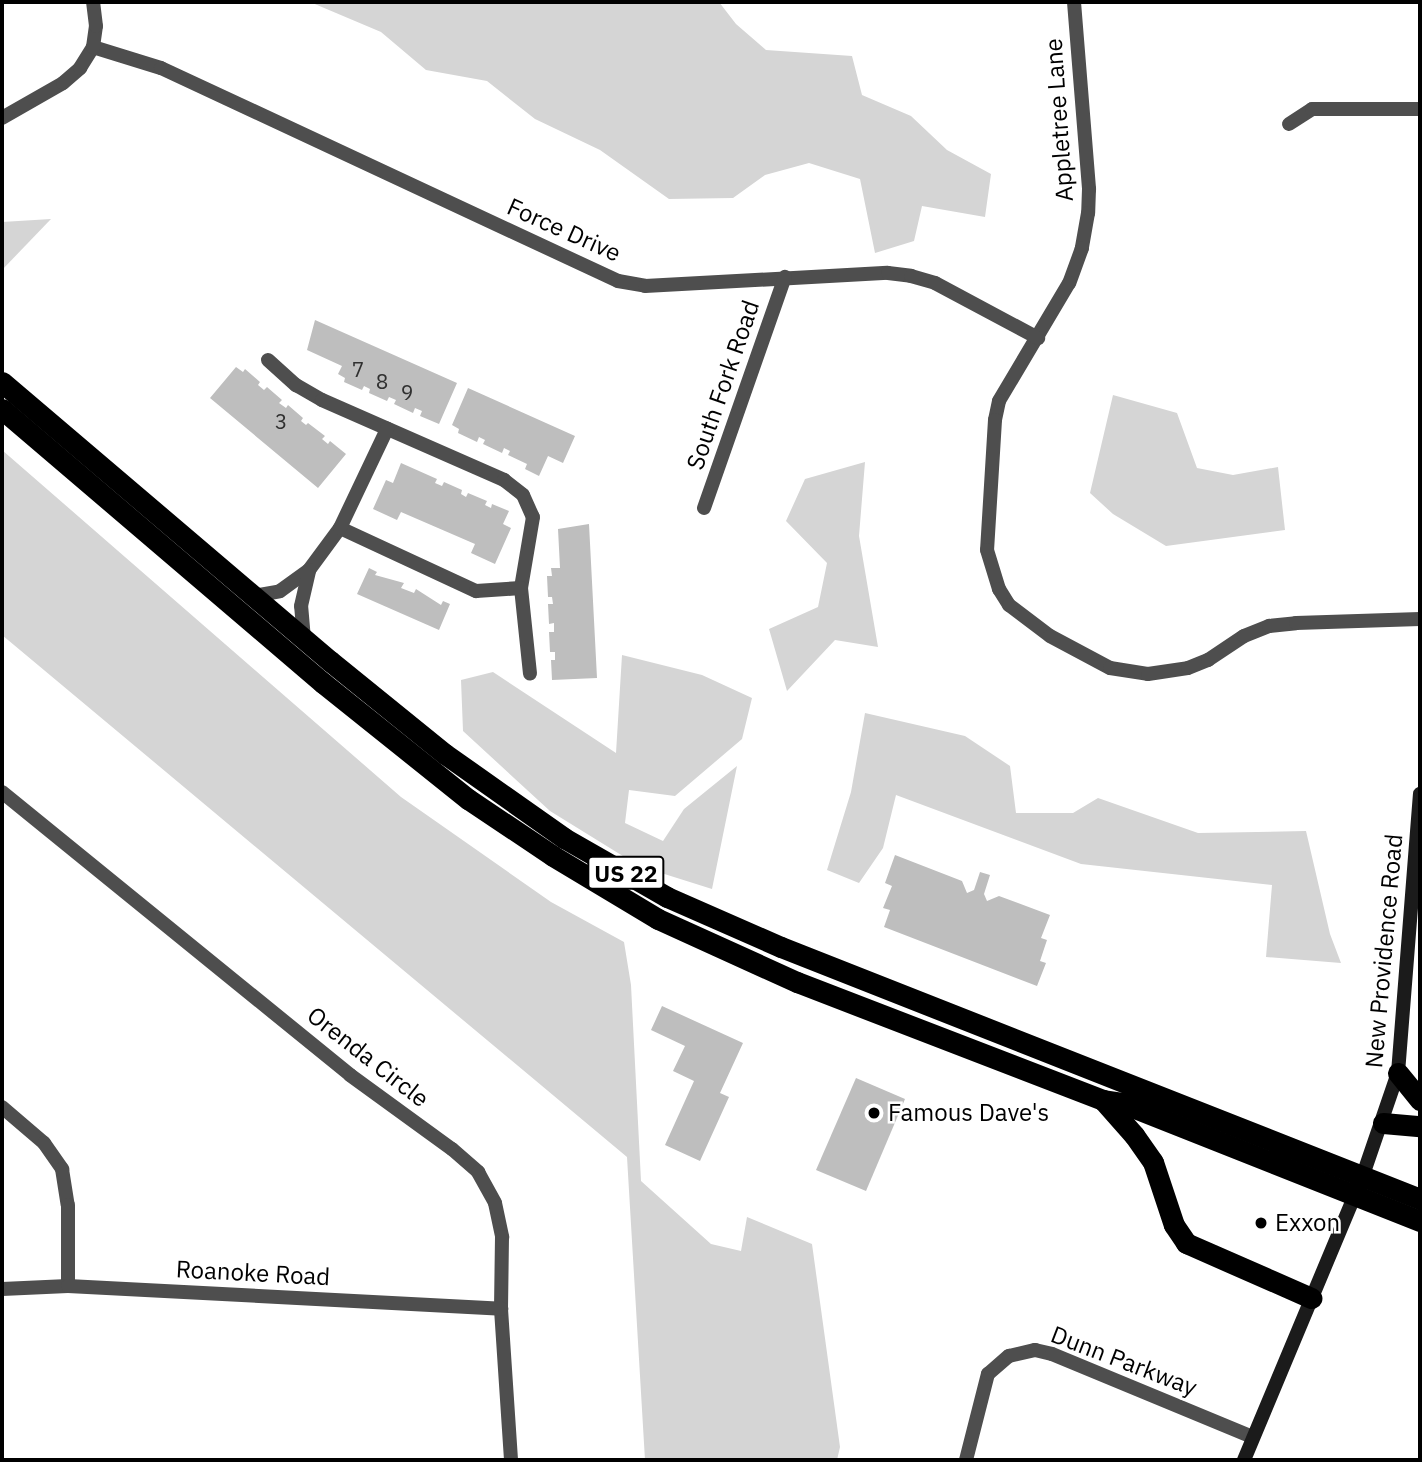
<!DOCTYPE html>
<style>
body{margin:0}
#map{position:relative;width:1422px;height:1462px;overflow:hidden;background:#fff;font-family:"IBM Plex Sans",sans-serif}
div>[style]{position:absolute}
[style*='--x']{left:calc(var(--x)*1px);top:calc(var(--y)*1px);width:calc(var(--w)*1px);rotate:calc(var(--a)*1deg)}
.green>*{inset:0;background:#d5d5d5}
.building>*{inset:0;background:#bebebe}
.street>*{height:14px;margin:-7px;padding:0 7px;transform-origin:7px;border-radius:7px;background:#4e4e4e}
.secondary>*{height:14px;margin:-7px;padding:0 7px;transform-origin:7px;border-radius:7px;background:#1b1b1b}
.highway>*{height:21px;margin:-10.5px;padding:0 10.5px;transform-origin:10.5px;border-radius:10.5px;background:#000}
.dots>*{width:19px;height:19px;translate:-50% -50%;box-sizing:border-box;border:4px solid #fff;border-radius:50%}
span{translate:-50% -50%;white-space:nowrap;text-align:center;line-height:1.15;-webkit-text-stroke:5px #fff;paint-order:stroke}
.number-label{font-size:21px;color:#303030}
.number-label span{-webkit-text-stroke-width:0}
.shield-label span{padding:2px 5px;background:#fff;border:2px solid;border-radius:5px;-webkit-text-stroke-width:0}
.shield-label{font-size:23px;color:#000;font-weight:700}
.street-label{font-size:24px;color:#000}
.poi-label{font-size:24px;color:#000}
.left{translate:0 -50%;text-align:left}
.frame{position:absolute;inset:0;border:4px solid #000;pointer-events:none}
</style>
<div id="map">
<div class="green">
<div style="clip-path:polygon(310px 2px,719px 2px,736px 24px,766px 50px,852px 56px,862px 95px,911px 116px,947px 150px,991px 174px,985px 217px,922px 206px,914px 241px,875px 253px,860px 179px,809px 163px,765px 175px,733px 198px,669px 199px,600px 150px,535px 119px,487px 81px,426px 70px,381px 32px)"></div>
<div style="clip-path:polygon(51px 219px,2px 270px,2px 222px)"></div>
<div style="clip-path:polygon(1113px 395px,1177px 413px,1197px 468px,1233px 475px,1278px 467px,1285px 530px,1166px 546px,1113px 514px,1090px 493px)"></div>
<div style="clip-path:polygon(2px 450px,401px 797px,551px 902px,624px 942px,631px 985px,641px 1181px,711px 1244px,741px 1251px,747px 1217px,812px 1244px,840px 1447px,837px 1460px,645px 1460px,627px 1157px,2px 635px)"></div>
<div style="clip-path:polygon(865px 462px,859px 536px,878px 647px,835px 640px,787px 691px,769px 629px,818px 607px,827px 563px,786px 521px,805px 479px)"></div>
<div style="clip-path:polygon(622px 655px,702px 675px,752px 698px,742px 739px,675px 796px,629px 790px,625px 823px,663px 841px,684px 809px,737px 766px,712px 889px,639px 866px,550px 811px,463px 731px,461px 680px,493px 672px,616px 753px)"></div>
<div style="clip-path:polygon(865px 713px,965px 736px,1010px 766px,1016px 813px,1073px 813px,1098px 798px,1198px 833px,1306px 831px,1330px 934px,1341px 963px,1266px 957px,1272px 885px,1081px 864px,896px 795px,883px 848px,859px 883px,827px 870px,851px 792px)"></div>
</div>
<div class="building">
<div style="clip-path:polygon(315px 320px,457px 383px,439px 424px,420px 416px,422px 411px,415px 408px,413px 413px,394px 404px,396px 400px,389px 397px,387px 401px,369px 393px,370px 389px,364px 386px,362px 390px,344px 382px,345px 378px,338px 374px,342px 366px,307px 350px)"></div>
<div style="clip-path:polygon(236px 367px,243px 372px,245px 369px,260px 382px,258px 385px,264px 390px,267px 387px,282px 400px,279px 403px,286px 408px,288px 405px,303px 418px,301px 421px,306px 425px,308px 423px,325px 436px,322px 439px,328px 444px,330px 441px,346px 454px,318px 488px,210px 398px)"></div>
<div style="clip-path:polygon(468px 388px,575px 436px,563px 463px,548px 456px,539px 476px,525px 469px,527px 464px,508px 455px,510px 451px,504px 448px,502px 453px,483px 444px,485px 440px,479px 437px,477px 442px,458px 433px,459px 429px,452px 425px)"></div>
<div style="clip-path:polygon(401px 463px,437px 479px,435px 483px,442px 486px,444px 482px,462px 490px,461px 494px,466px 497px,468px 493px,487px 501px,485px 505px,491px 508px,492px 504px,509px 511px,503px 524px,511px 528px,495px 564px,471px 553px,475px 544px,401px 512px,397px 520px,373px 509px,386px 480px,393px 483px)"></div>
<div style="clip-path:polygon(589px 524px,597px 678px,552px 680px,551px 660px,555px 660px,555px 652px,550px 652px,549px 632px,554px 632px,554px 623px,549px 624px,548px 604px,553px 604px,552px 597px,548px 597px,547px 576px,552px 576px,551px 568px,560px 568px,558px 529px)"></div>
<div style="clip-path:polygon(369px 568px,377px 572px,375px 575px,404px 583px,401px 588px,414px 593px,416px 589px,441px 605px,443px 601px,450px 604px,439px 630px,357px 594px)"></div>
<div style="clip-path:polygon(895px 855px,962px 881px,967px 893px,974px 890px,980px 872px,990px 875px,984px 894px,987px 901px,999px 896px,1050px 915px,1041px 938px,1047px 940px,1040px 961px,1046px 963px,1037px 986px,884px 927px,890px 910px,883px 908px,892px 886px,885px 883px)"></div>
<div style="clip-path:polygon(662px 1006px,743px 1043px,720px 1093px,729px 1097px,700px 1161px,665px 1145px,694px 1081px,673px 1071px,685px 1046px,651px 1030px)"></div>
<div style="clip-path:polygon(856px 1078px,905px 1099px,866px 1191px,816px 1170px)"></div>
</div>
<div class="street">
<div style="--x:1074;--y:2;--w:188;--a:85.4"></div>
<div style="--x:1089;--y:189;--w:24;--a:92"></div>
<div style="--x:1088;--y:213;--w:36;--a:100"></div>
<div style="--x:1082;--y:248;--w:37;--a:110"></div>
<div style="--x:1069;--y:283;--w:137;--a:120.7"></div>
<div style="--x:999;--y:401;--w:19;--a:102"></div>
<div style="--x:995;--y:420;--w:130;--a:93.5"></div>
<div style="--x:987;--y:550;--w:41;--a:72.9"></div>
<div style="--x:999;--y:589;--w:19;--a:58"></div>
<div style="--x:1009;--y:605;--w:51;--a:37.1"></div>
<div style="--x:1050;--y:636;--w:68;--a:28.1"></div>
<div style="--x:1110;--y:668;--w:38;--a:9"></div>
<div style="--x:1148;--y:674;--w:40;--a:-8.5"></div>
<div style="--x:1188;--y:668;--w:22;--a:-22"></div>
<div style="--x:1208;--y:660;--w:43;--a:-33.7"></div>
<div style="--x:1244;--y:636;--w:27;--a:-22"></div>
<div style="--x:1269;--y:626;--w:27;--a:-6"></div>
<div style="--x:1296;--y:623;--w:124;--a:-1.8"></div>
<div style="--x:93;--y:47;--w:71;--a:17.2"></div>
<div style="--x:161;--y:68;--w:504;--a:24.99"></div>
<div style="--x:618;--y:281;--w:27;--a:10"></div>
<div style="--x:645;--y:286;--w:243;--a:-3.1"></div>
<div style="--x:888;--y:273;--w:23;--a:7"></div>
<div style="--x:911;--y:276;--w:25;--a:16"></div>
<div style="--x:935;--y:283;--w:117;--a:28.1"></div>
<div style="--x:2;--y:118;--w:70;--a:-29.8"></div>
<div style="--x:63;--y:83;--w:23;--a:-41"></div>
<div style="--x:80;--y:68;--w:25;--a:-58"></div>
<div style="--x:93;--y:47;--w:21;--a:-82"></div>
<div style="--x:96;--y:26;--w:24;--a:-97"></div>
<div style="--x:1289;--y:124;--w:27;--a:-33"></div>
<div style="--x:1312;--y:109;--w:108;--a:0"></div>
<div style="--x:268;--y:360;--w:38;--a:42"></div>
<div style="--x:296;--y:385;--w:30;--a:30"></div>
<div style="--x:322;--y:400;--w:199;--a:23.7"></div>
<div style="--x:504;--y:480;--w:24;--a:38"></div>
<div style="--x:523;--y:495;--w:24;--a:66"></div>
<div style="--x:533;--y:517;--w:72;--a:99.6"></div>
<div style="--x:521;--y:588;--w:86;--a:84"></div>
<div style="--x:704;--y:508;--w:245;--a:-70.7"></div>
<div style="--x:340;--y:528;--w:150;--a:24.9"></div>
<div style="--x:476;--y:591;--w:45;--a:-3.8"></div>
<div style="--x:253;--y:596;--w:27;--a:-10"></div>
<div style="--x:280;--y:591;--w:36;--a:-36"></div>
<div style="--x:309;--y:570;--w:52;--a:-53.6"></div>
<div style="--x:340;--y:528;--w:110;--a:-64.6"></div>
<div style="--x:304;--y:639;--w:33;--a:-95"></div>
<div style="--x:301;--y:606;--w:37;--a:-77"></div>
<div style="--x:2;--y:792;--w:449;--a:39.1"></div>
<div style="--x:350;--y:1075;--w:126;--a:36"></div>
<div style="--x:452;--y:1149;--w:35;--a:41"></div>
<div style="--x:478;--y:1172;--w:35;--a:61"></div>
<div style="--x:495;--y:1203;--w:35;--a:78"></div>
<div style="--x:502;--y:1237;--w:72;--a:90.8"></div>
<div style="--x:501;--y:1309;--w:151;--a:86.2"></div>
<div style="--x:2;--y:1107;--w:55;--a:40.6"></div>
<div style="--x:44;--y:1143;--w:32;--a:55"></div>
<div style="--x:62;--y:1169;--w:36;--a:81"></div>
<div style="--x:68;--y:1205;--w:81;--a:90"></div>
<div style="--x:2;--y:1289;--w:66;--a:-2.6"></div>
<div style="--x:68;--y:1286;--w:434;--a:3"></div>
<div style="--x:966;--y:1460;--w:89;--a:-75.7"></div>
<div style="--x:988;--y:1374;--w:28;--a:-41"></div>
<div style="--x:1009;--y:1356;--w:27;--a:-13"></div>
<div style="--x:1035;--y:1350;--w:17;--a:13"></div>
<div style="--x:1052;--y:1354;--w:217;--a:22.5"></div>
</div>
<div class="secondary">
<div style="--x:1244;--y:1460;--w:309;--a:-67.3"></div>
<div style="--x:1363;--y:1175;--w:108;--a:-71.1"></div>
<div style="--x:1398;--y:1073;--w:280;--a:-85.5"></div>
</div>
<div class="highway">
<div style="--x:2;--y:382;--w:431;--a:40.4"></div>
<div style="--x:330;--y:661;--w:148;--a:39"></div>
<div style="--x:445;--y:754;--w:146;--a:35.2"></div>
<div style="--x:564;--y:838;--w:119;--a:29.8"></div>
<div style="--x:667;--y:897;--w:124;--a:23.7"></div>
<div style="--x:781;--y:947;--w:687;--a:21.52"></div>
<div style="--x:2;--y:409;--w:422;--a:40.5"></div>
<div style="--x:323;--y:683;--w:186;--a:38.7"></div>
<div style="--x:468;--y:799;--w:102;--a:33.8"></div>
<div style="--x:553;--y:856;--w:122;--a:31"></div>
<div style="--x:658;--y:919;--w:153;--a:24.4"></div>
<div style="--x:797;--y:982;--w:328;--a:21.1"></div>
<div style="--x:1103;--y:1100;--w:19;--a:9"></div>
<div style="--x:1122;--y:1103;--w:321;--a:21.6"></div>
<div style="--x:1398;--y:1073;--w:35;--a:51"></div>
<div style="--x:1103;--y:1100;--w:47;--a:48.5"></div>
<div style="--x:1134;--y:1135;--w:33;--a:55"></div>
<div style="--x:1153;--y:1162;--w:66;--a:71.6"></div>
<div style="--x:1174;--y:1225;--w:22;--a:56"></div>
<div style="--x:1186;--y:1243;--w:137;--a:23.7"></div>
<div style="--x:1383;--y:1123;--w:37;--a:5"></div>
</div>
<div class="dots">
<div style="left:874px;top:1113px;background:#000"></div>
<div style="left:1261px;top:1223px;background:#000"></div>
</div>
<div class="number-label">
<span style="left:358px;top:369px">7</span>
<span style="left:382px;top:381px">8</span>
<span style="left:407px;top:392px">9</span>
<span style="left:281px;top:421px">3</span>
</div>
<div class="shield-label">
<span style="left:626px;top:873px">US 22</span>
</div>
<div class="street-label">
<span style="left:1059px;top:120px;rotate:-94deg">Appletree Lane</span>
<span style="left:564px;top:230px;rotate:24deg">Force Drive</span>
<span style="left:723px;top:385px;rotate:-71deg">South Fork Road</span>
<span style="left:1384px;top:951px;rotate:-85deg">New Providence Road</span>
<span style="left:368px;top:1057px;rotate:38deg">Orenda Circle</span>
<span style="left:253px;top:1273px;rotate:3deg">Roanoke Road</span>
<span style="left:1124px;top:1361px;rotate:21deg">Dunn Parkway</span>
</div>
<div class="poi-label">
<span class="left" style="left:888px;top:1113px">Famous Dave's</span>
<span class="left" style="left:1275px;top:1223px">Exxon</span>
</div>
<div class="frame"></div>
</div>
